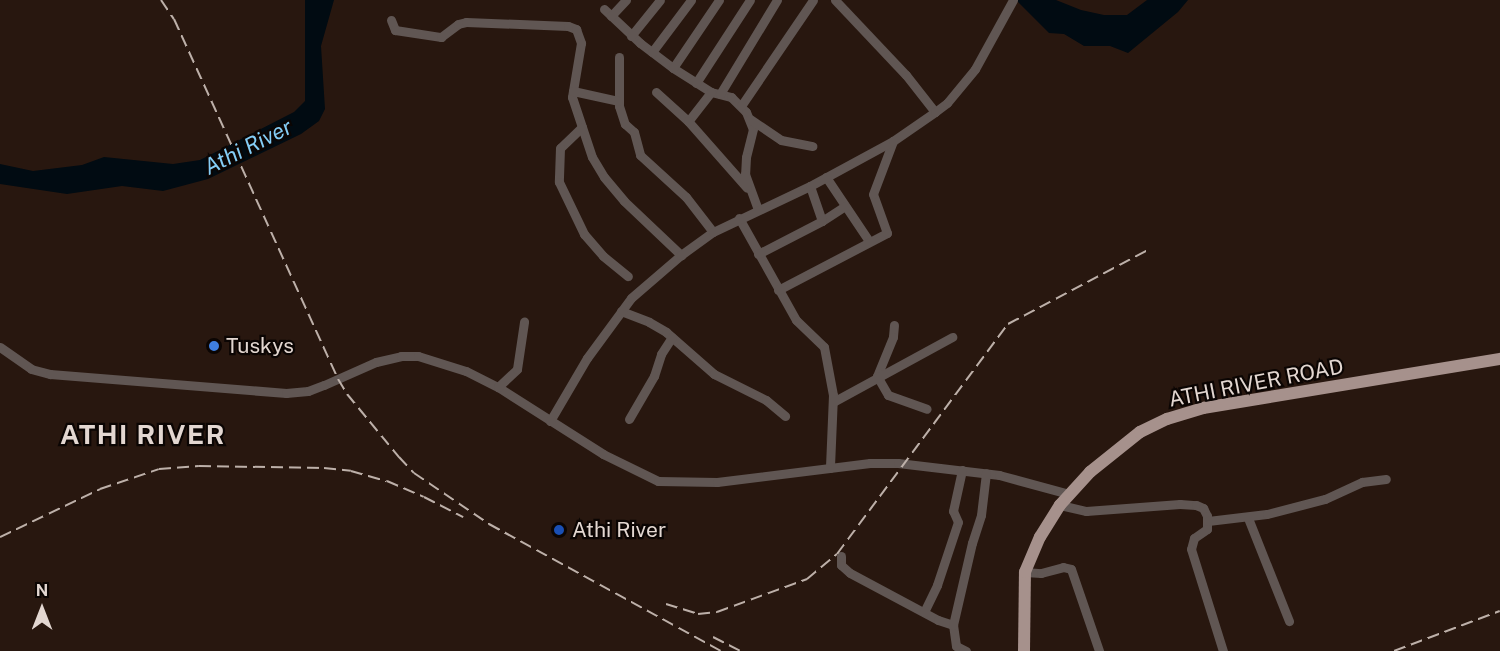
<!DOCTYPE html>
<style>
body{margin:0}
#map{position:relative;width:1500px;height:651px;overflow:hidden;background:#28170f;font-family:"Public Sans",sans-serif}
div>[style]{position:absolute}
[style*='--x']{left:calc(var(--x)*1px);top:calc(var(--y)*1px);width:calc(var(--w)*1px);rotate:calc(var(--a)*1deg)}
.water>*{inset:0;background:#010b12}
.minor>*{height:9px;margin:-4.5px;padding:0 4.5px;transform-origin:4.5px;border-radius:4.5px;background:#605653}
.major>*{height:12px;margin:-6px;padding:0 6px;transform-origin:6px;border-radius:6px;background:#a6918c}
.rail>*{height:2px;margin-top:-1px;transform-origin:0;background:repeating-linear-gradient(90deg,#bdb0a9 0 12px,transparent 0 18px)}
.dots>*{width:16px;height:16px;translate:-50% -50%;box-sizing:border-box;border:3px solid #0b0503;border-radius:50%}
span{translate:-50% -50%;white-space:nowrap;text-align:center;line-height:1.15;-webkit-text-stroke:4.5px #0b0503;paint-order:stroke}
.poi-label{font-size:21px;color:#e3d7d1}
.left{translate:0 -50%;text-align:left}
.street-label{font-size:21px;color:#e3d7d1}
.water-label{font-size:22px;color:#84cdf6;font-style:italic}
.district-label{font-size:27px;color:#e3d7d1;font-weight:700;letter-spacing:1.5px}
.north{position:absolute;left:12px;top:579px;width:60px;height:60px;-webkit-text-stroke:4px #0b0503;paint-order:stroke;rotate:0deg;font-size:16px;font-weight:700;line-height:24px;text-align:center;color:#e3d7d1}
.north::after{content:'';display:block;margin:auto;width:21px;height:27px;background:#e3d7d1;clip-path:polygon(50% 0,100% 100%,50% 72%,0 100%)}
</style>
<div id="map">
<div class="water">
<div style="clip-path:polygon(305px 0,334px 0,321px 46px,325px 109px,319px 121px,301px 134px,208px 179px,163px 191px,122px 186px,67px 194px,0 184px,0 164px,33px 171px,82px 165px,104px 157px,173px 164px,200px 160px,294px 112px,305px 101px)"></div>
<div style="clip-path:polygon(1016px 0,1056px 0,1081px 10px,1104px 15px,1127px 15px,1147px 0,1188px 0,1178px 12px,1128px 53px,1110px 46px,1084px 46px,1064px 34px,1049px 33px)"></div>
</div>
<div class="minor">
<div style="--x:835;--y:0;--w:103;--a:46.6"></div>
<div style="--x:906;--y:75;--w:47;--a:51.9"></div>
<div style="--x:604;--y:9;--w:50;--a:43.4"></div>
<div style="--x:640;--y:43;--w:41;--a:37.1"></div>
<div style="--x:673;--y:68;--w:45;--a:32.3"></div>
<div style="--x:711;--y:92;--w:21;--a:14"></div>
<div style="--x:731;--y:97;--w:21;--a:45"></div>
<div style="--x:746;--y:112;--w:18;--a:68"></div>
<div style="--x:753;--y:129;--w:29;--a:104"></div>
<div style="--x:746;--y:157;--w:17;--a:93"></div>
<div style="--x:745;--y:174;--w:37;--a:70"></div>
<div style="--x:611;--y:16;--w:22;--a:-47"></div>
<div style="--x:391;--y:20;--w:11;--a:68"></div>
<div style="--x:395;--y:30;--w:47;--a:8.7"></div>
<div style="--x:441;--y:37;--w:21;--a:-37"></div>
<div style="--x:458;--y:24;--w:8;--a:-14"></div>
<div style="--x:466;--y:22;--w:102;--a:2.2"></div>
<div style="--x:568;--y:26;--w:9;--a:21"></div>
<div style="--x:576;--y:29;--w:15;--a:70"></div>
<div style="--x:581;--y:43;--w:55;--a:99.5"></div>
<div style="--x:572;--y:97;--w:63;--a:71.6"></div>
<div style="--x:592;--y:157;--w:23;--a:59"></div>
<div style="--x:604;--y:177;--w:31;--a:50"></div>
<div style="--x:624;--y:201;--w:79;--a:43.5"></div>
<div style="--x:631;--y:36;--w:46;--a:-51.1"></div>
<div style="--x:652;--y:52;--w:65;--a:-53.1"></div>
<div style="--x:619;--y:57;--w:49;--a:90"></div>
<div style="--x:619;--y:106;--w:19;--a:72"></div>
<div style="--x:625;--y:124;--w:12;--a:42"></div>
<div style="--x:634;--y:132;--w:24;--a:75"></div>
<div style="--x:640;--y:155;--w:62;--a:42.4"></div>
<div style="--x:686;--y:197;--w:44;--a:52.4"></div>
<div style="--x:673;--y:68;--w:82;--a:-55.9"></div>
<div style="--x:696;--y:83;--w:99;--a:-57"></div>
<div style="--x:573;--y:91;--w:46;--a:12.5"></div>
<div style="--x:656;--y:92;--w:43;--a:42.2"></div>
<div style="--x:711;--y:92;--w:37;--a:128"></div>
<div style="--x:688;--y:121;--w:89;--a:48.6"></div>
<div style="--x:720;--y:94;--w:110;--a:-58.8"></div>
<div style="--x:741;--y:106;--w:128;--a:-55.8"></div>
<div style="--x:750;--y:119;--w:37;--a:34"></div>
<div style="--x:781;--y:140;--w:32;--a:11"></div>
<div style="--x:582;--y:127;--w:30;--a:136"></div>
<div style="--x:560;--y:148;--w:34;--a:92"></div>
<div style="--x:559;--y:182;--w:58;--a:64.3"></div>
<div style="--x:584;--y:234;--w:29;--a:49"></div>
<div style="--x:603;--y:256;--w:32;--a:39"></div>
<div style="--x:826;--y:177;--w:77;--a:56.1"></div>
<div style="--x:739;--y:218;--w:117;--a:60.8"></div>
<div style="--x:796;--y:320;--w:39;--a:44"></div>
<div style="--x:824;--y:347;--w:49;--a:79.4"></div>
<div style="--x:833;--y:395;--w:73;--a:92.4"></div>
<div style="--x:822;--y:221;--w:27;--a:-33"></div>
<div style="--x:758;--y:254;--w:72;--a:-27.3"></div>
<div style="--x:822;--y:221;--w:37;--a:-109"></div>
<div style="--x:778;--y:290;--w:123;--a:-27.6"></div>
<div style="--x:887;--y:233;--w:41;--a:-109.7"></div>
<div style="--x:873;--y:194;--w:57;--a:-69.3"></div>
<div style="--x:621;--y:311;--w:30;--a:21"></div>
<div style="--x:649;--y:322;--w:20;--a:30"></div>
<div style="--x:666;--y:332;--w:64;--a:41.2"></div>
<div style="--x:714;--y:374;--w:58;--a:26.6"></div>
<div style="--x:766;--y:400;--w:25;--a:40"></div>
<div style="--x:894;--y:325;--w:12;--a:95"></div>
<div style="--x:893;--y:337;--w:42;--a:112.3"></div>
<div style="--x:877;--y:376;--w:22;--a:60"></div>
<div style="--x:888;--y:395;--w:41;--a:19.7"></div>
<div style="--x:0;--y:347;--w:38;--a:35"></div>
<div style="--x:31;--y:369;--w:20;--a:15"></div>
<div style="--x:50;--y:374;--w:237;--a:4.6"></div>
<div style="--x:286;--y:393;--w:22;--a:-5"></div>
<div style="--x:308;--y:391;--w:17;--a:-21"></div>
<div style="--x:324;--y:385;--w:57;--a:-23.9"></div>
<div style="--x:376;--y:362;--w:26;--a:-13"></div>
<div style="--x:401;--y:356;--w:17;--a:0"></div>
<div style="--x:418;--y:356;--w:50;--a:17.4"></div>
<div style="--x:466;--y:371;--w:36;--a:27"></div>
<div style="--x:498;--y:387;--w:125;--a:32.5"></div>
<div style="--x:603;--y:454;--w:61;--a:26.1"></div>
<div style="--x:658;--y:481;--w:59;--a:1"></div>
<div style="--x:717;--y:482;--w:154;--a:-7.1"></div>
<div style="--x:870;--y:463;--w:28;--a:0"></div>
<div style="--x:898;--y:463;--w:102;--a:6.8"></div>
<div style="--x:999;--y:475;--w:73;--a:15.2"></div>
<div style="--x:498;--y:387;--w:26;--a:-43"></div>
<div style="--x:517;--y:369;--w:48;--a:-81.5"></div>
<div style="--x:833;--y:402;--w:136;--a:-28.6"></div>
<div style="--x:629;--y:419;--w:50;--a:-59.8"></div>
<div style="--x:654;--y:376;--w:23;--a:-72"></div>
<div style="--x:661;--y:354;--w:20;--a:-57"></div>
<div style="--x:550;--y:421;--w:73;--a:-59.6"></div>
<div style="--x:587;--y:358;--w:74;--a:-53.7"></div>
<div style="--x:631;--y:298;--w:66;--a:-40.7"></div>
<div style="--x:681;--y:255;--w:39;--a:-36"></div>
<div style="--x:713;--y:232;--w:107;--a:-25.4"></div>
<div style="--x:810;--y:186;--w:94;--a:-28.5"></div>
<div style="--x:893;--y:141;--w:51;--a:-34.6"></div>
<div style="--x:935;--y:112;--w:15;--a:-37"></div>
<div style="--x:947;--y:103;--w:44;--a:-50.5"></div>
<div style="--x:975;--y:69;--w:79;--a:-61.2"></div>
<div style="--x:1060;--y:505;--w:27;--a:13"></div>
<div style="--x:1086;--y:511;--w:94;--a:-4.3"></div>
<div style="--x:1180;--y:504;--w:16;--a:4"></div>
<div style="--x:1196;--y:505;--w:8;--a:23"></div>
<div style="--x:1203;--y:508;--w:9;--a:63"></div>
<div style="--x:1207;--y:516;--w:13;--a:90"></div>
<div style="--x:1207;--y:529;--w:16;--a:145"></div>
<div style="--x:1194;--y:538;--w:11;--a:105"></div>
<div style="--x:1191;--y:549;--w:107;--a:72.6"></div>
<div style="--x:1248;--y:518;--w:111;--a:68.3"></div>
<div style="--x:1208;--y:521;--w:59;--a:-6.8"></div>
<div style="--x:1267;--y:514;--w:60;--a:-14.5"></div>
<div style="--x:1325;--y:499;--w:41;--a:-24.7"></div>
<div style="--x:1362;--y:482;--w:24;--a:-7"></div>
<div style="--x:841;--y:556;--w:9;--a:90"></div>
<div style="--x:841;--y:565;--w:12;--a:42"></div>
<div style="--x:850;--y:573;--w:100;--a:28.1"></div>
<div style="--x:938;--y:620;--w:16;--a:18"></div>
<div style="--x:1025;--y:572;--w:16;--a:4"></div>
<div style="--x:1041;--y:573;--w:23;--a:-15"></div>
<div style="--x:1063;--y:567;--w:8;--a:14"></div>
<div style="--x:1071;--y:569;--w:87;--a:71.1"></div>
<div style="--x:924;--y:612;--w:30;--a:-64"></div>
<div style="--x:937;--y:585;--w:66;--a:-71.6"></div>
<div style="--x:958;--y:522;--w:12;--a:-114"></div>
<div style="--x:953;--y:511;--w:42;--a:-77.6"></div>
<div style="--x:966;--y:651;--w:11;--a:-153"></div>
<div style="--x:956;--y:646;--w:21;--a:-98"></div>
<div style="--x:953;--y:625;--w:84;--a:-77"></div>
<div style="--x:972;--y:543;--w:29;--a:-72"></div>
<div style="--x:981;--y:515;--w:42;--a:-83.2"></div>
</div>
<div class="major">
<div style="--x:1024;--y:651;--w:79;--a:-89.3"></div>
<div style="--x:1025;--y:572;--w:38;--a:-67"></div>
<div style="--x:1040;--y:537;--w:38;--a:-58"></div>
<div style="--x:1060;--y:505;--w:45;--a:-47.7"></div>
<div style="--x:1090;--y:472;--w:64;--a:-38.7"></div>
<div style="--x:1140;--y:432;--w:30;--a:-26"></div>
<div style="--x:1167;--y:419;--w:38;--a:-17"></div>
<div style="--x:1203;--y:408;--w:301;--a:-9.4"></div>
</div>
<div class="rail">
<div style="--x:161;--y:0;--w:23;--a:56"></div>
<div style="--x:174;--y:19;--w:396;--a:65.5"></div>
<div style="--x:338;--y:379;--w:17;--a:59"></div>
<div style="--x:347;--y:394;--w:82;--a:50.5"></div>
<div style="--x:399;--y:457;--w:22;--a:47"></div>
<div style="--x:414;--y:473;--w:91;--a:34.2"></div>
<div style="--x:489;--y:524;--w:264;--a:28.7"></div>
<div style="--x:0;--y:537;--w:111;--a:-25.6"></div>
<div style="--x:100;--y:489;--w:62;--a:-18.7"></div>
<div style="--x:159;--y:469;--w:40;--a:-4.3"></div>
<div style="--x:199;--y:466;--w:125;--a:0.9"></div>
<div style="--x:324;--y:468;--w:27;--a:6"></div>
<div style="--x:351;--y:471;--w:37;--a:16"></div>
<div style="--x:387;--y:481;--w:40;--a:23.4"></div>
<div style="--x:424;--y:497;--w:44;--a:27.1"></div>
<div style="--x:666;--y:604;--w:34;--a:17"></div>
<div style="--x:698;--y:614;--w:19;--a:-6"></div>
<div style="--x:717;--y:612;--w:96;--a:-20.1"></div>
<div style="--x:807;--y:579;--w:39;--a:-40"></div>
<div style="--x:837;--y:554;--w:287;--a:-53.4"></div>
<div style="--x:1008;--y:324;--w:158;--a:-27.9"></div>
<div style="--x:713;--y:637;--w:30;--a:27"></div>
<div style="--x:1394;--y:651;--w:113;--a:-20.7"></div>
</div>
<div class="dots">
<div style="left:214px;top:346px;background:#3f7fe0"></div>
<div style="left:559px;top:530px;background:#1a4fb4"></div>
</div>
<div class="poi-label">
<span class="left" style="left:226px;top:346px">Tuskys</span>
<span class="left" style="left:572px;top:530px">Athi River</span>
</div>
<div class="street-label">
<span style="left:1256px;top:383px;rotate:-11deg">ATHI RIVER ROAD</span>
</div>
<div class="water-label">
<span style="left:248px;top:147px;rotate:-27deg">Athi River</span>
</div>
<div class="district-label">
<span style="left:143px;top:435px">ATHI RIVER</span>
</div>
<div class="north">N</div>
</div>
